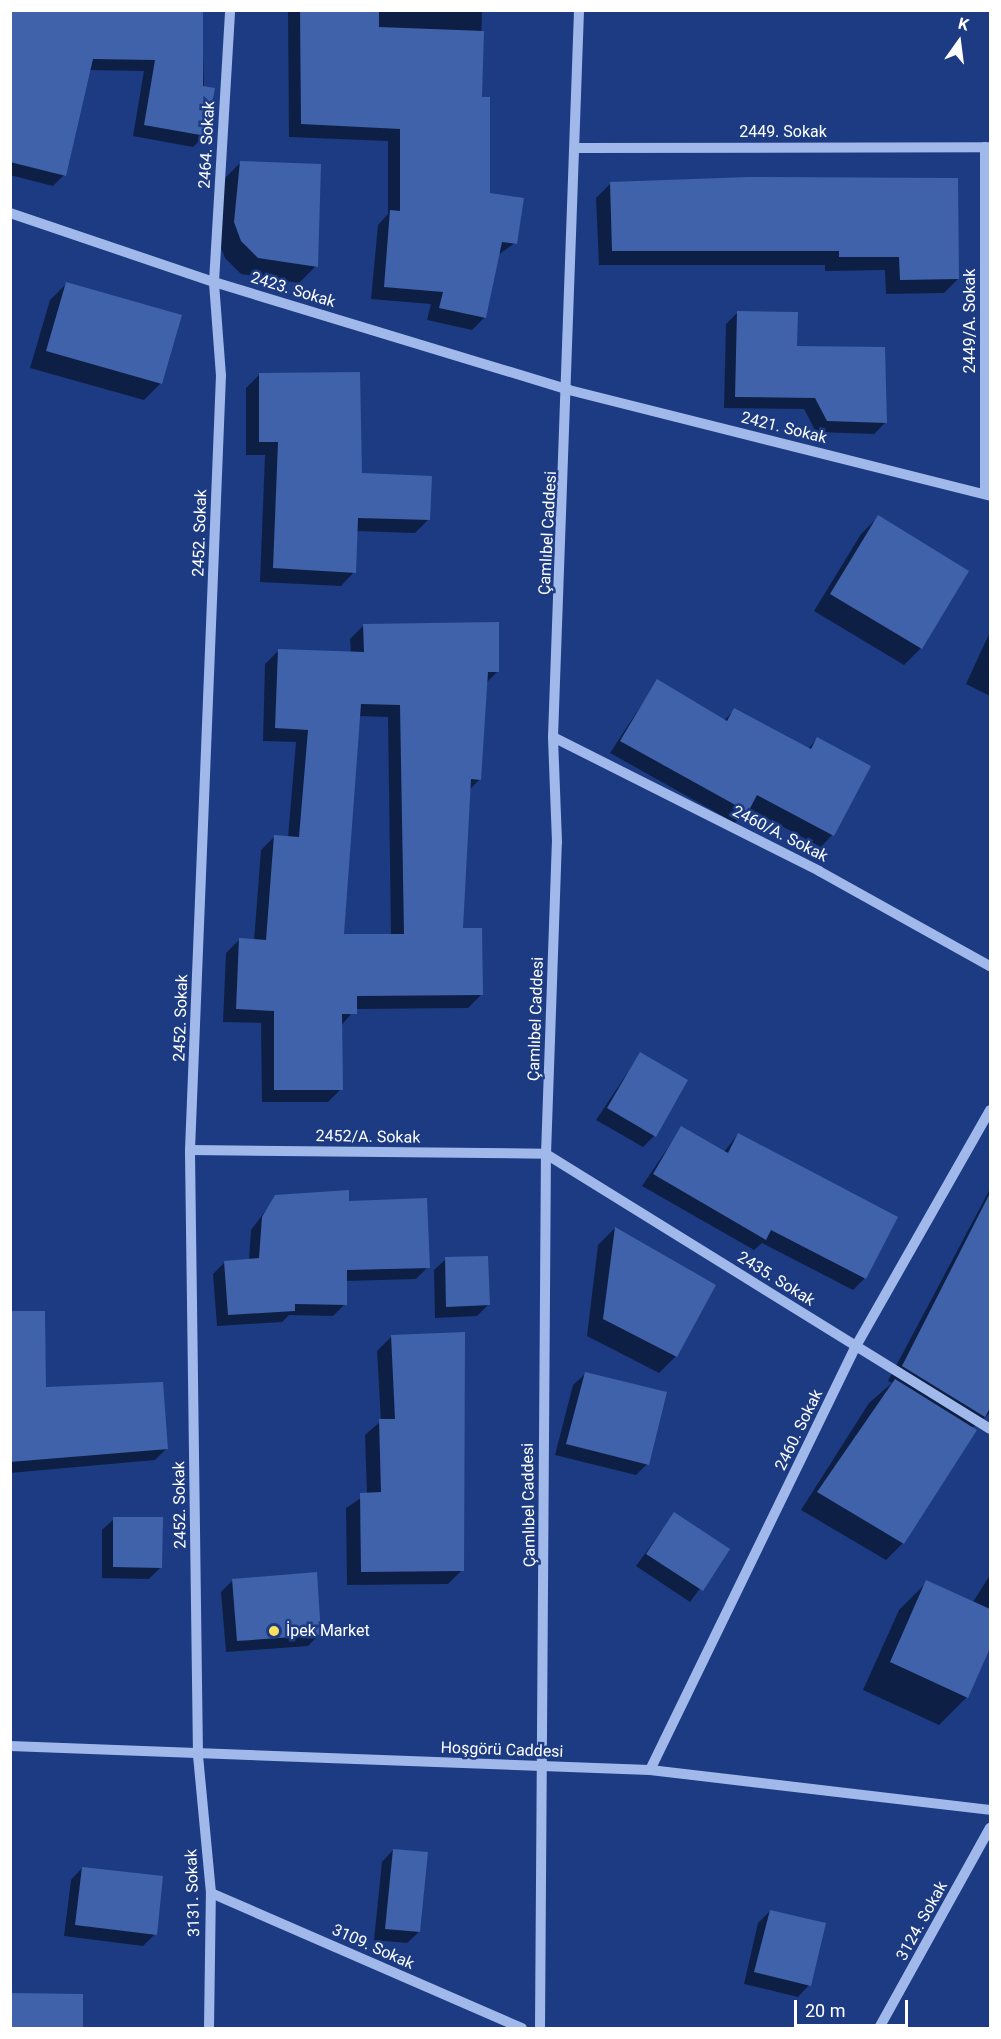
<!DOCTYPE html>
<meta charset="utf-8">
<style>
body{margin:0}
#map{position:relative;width:1001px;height:2039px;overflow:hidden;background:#1c3b82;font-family:Roboto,sans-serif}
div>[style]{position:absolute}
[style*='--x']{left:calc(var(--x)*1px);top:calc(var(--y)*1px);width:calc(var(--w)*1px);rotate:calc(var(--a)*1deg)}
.shadow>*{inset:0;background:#0007}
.building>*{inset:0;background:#4062aa}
.minor>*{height:10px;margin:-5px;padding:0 5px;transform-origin:5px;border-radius:5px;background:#a1b8ea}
.dots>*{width:16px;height:16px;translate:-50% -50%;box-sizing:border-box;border:3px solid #1c3b82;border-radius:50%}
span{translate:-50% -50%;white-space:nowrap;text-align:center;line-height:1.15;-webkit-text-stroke:5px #1c3b82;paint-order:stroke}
.street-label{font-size:16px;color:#fff}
.poi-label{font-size:16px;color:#fff}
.left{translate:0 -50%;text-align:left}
.frame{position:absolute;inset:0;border:12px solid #fff;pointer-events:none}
.north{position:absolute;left:929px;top:12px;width:60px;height:60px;-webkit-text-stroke:4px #1c3b82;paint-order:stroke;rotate:14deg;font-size:16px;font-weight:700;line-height:24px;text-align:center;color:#fff}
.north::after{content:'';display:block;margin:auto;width:21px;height:27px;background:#fff;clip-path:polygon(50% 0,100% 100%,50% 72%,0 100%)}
.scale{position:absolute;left:794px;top:2000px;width:114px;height:27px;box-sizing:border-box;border:3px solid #fff;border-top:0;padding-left:8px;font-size:18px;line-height:21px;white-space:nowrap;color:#fff;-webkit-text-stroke:4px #1c3b82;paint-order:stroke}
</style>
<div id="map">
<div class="shadow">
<div style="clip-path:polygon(10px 10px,202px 10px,205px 135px,193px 147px,133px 136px,144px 71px,89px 70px,64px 175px,53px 186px,10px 175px)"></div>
<div style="clip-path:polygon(288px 10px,482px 10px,480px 99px,489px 194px,515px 243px,498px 255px,485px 317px,472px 330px,427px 320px,431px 304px,371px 299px,378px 225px,388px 214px,388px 141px,289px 137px)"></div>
<div style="clip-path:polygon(241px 162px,316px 266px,299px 283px,241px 274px,225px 258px,218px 240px,224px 179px)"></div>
<div style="clip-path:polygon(957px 179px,958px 279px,944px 293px,886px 294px,885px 270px,825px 271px,825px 265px,599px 265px,596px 198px,611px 183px)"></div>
<div style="clip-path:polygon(67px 283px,161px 383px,144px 400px,30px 368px,50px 300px)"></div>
<div style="clip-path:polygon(737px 313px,796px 348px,886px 422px,874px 434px,816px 432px,804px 409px,724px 408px,726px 324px)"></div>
<div style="clip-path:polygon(260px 374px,360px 475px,429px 519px,415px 533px,356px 531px,354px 572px,341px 586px,260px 582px,265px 455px,246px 455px,246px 388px)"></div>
<div style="clip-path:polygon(878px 517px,921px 648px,904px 665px,814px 611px,861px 534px)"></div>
<div style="clip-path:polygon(evenodd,363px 626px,498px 671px,485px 684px,480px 779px,469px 790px,461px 930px,481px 995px,468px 1008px,355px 1009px,341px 1026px,341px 1089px,328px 1102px,262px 1102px,261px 1023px,223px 1022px,226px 953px,239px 940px,254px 941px,261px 850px,274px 837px,288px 838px,296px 742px,263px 741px,265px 664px,278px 651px,351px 653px,350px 639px,363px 626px,358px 716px,388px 717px,391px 935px,342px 935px,358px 716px)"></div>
<div style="clip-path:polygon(990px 632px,990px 696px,966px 684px)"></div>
<div style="clip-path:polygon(657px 681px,724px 721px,734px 710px,808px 749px,817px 739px,832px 835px,821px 847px,748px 808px,735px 823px,610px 753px)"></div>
<div style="clip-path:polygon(640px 1054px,654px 1136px,643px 1147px,596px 1120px)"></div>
<div style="clip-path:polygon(682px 1127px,724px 1152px,738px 1134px,865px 1278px,853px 1290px,762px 1243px,754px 1250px,642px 1186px)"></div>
<div style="clip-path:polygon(990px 1189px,990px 1413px,972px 1428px,903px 1543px,886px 1560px,801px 1510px,869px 1403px,892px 1383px,888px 1381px)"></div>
<div style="clip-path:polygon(276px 1197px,348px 1202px,428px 1267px,416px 1279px,346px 1281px,345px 1304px,333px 1316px,289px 1315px,282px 1322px,217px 1326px,213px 1274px,225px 1262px,249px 1261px,251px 1230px)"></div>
<div style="clip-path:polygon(615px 1228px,676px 1356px,659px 1373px,587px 1336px,598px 1245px)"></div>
<div style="clip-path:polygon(446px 1259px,488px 1305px,477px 1316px,435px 1318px,434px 1270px)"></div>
<div style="clip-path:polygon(10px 1313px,45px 1389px,167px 1448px,155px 1460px,10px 1473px)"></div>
<div style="clip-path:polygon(391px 1337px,462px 1570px,448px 1584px,347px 1585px,346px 1508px,367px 1494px,365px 1435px,381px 1421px,377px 1351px)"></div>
<div style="clip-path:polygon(585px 1374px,647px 1464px,636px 1475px,555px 1455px,573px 1385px)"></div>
<div style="clip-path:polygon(674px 1514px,728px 1550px,690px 1602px,636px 1566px)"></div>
<div style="clip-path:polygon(114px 1519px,161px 1567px,149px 1579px,102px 1578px,102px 1530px)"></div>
<div style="clip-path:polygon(990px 1575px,990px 1644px,967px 1697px,939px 1725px,863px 1690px,899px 1610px,927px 1582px,973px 1602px)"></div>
<div style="clip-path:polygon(233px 1580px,320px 1634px,308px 1646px,226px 1652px,221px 1592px)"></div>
<div style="clip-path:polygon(393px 1850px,419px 1932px,407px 1943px,374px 1940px,382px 1862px)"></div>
<div style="clip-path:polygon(82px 1868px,155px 1934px,143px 1946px,64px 1936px,71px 1880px)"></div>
<div style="clip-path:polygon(770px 1911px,809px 1985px,798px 1997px,744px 1984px,758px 1923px)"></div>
<div style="clip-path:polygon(10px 1995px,82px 1995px,81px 2028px,10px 2028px)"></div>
</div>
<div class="building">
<div style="clip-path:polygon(10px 10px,203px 10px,203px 86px,215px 88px,206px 136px,144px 125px,155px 60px,93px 59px,66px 176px,10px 162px)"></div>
<div style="clip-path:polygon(300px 10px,379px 10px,379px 27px,484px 31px,482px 97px,490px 97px,490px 193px,524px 198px,517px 244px,502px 242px,486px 318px,439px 308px,443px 292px,384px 287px,390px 210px,400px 211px,400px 129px,301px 124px)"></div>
<div style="clip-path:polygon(240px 161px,321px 164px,318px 267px,258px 258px,241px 241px,234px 222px)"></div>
<div style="clip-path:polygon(748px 177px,958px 178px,959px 279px,900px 280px,899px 257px,839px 257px,839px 251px,612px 251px,610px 182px)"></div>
<div style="clip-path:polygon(66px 282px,182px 315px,162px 384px,46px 351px)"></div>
<div style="clip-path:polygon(737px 311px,798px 312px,797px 346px,885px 347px,887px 423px,827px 421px,815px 398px,735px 397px)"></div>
<div style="clip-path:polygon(360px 372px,362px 473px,432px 476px,430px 520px,358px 518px,356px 573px,273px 568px,278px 442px,259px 442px,259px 373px)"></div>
<div style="clip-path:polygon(878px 515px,969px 571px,922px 649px,830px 594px)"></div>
<div style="clip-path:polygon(evenodd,499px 622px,499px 672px,488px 672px,481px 780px,471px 779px,463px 928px,482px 928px,483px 995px,357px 996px,357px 1014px,342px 1014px,343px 1090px,274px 1090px,274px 1011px,236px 1009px,239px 938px,266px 940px,274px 835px,299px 837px,308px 730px,275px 728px,278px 649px,364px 652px,363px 624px,499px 622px,361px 704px,400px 705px,404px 934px,344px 934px,361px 704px)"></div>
<div style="clip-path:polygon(657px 679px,727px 721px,734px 708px,811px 749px,817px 737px,871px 766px,834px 836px,757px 795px,748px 812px,620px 741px)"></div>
<div style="clip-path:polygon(640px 1052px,688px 1080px,656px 1137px,607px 1108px)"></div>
<div style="clip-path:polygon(681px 1126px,728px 1153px,738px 1133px,898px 1217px,866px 1279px,771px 1230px,766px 1240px,653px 1174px)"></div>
<div style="clip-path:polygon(349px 1190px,349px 1201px,427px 1198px,430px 1268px,347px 1270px,347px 1305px,295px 1304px,295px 1311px,228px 1315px,224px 1261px,259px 1258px,262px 1217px,275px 1195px)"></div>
<div style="clip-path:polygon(990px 1193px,990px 1408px,985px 1417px,902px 1366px)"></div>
<div style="clip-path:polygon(615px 1227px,716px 1285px,677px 1357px,603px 1319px)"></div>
<div style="clip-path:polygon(488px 1256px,490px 1305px,446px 1307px,445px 1257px)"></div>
<div style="clip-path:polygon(10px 1311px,45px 1311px,46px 1387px,163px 1382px,168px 1449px,10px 1462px)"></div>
<div style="clip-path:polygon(465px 1332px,464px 1571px,361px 1572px,360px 1493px,381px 1492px,379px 1419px,395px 1419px,391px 1335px)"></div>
<div style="clip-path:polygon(585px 1372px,667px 1392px,649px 1465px,566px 1444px)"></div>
<div style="clip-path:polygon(895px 1379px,977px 1430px,904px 1544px,817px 1492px)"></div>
<div style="clip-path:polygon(674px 1512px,730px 1549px,703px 1591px,646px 1554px)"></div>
<div style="clip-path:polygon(113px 1517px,163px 1517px,162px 1568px,113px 1567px)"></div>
<div style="clip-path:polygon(317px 1572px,321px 1635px,237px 1641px,232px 1579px)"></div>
<div style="clip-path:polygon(926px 1580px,990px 1609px,990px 1648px,968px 1698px,890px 1662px)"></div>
<div style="clip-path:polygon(393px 1849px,428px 1852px,420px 1932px,385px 1929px)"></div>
<div style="clip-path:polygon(82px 1867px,163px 1876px,157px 1935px,75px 1925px)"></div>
<div style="clip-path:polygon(770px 1910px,826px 1923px,811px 1986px,754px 1972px)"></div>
<div style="clip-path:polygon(10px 1993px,83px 1994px,83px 2028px,10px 2028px)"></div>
</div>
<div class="minor">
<div style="--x:576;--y:148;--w:414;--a:-0.1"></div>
<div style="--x:10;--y:213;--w:215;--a:18.7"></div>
<div style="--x:214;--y:282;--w:371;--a:16.9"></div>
<div style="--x:569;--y:390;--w:434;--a:14.1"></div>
<div style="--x:985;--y:494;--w:347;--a:-90"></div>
<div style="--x:553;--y:737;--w:298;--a:26.7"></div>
<div style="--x:819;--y:871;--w:196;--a:29.1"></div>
<div style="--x:190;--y:1150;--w:356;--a:0.6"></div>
<div style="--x:546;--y:1154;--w:522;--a:31.77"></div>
<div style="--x:10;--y:1746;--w:640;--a:2.15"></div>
<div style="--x:650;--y:1770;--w:342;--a:6.7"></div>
<div style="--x:650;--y:1770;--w:471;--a:-64.1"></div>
<div style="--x:856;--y:1346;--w:271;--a:-60.4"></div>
<div style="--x:211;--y:1893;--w:339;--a:23.5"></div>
<div style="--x:209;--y:2028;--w:135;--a:-89.2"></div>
<div style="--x:211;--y:1893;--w:138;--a:-95.4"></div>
<div style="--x:198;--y:1756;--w:606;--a:-90.76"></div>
<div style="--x:190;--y:1150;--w:775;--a:-87.71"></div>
<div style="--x:221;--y:376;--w:94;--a:-94.3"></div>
<div style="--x:214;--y:282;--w:272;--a:-86.6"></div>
<div style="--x:540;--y:2028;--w:874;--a:-89.61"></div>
<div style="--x:546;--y:1154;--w:312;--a:-88"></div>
<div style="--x:557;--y:842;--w:105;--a:-92.2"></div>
<div style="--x:553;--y:737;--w:727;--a:-87.95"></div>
<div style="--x:879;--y:2028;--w:229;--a:-61"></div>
</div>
<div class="dots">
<div style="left:274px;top:1631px;background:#fae25f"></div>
</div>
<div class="street-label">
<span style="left:783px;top:132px">2449. Sokak</span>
<span style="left:207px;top:145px;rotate:-87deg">2464. Sokak</span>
<span style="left:293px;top:290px;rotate:17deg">2423. Sokak</span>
<span style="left:970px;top:321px;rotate:-90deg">2449/A. Sokak</span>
<span style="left:784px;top:428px;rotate:14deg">2421. Sokak</span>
<span style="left:200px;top:533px;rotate:-88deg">2452. Sokak</span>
<span style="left:548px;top:533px;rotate:-87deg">Çamlıbel Caddesi</span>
<span style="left:780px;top:834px;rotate:27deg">2460/A. Sokak</span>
<span style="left:181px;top:1018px;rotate:-88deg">2452. Sokak</span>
<span style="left:536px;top:1019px;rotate:-88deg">Çamlıbel Caddesi</span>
<span style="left:368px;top:1137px;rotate:1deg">2452/A. Sokak</span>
<span style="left:776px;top:1279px;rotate:32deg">2435. Sokak</span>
<span style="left:799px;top:1430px;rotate:-64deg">2460. Sokak</span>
<span style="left:180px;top:1505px;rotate:-91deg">2452. Sokak</span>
<span style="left:529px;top:1505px;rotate:-91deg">Çamlıbel Caddesi</span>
<span style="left:502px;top:1750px;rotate:2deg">Hoşgörü Caddesi</span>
<span style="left:193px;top:1893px;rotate:-92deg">3131. Sokak</span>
<span style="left:922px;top:1921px;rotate:-61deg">3124. Sokak</span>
<span style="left:373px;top:1947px;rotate:24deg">3109. Sokak</span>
</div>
<div class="poi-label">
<span class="left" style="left:286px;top:1631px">İpek Market</span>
</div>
<div class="frame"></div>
<div class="north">K</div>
<div class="scale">20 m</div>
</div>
